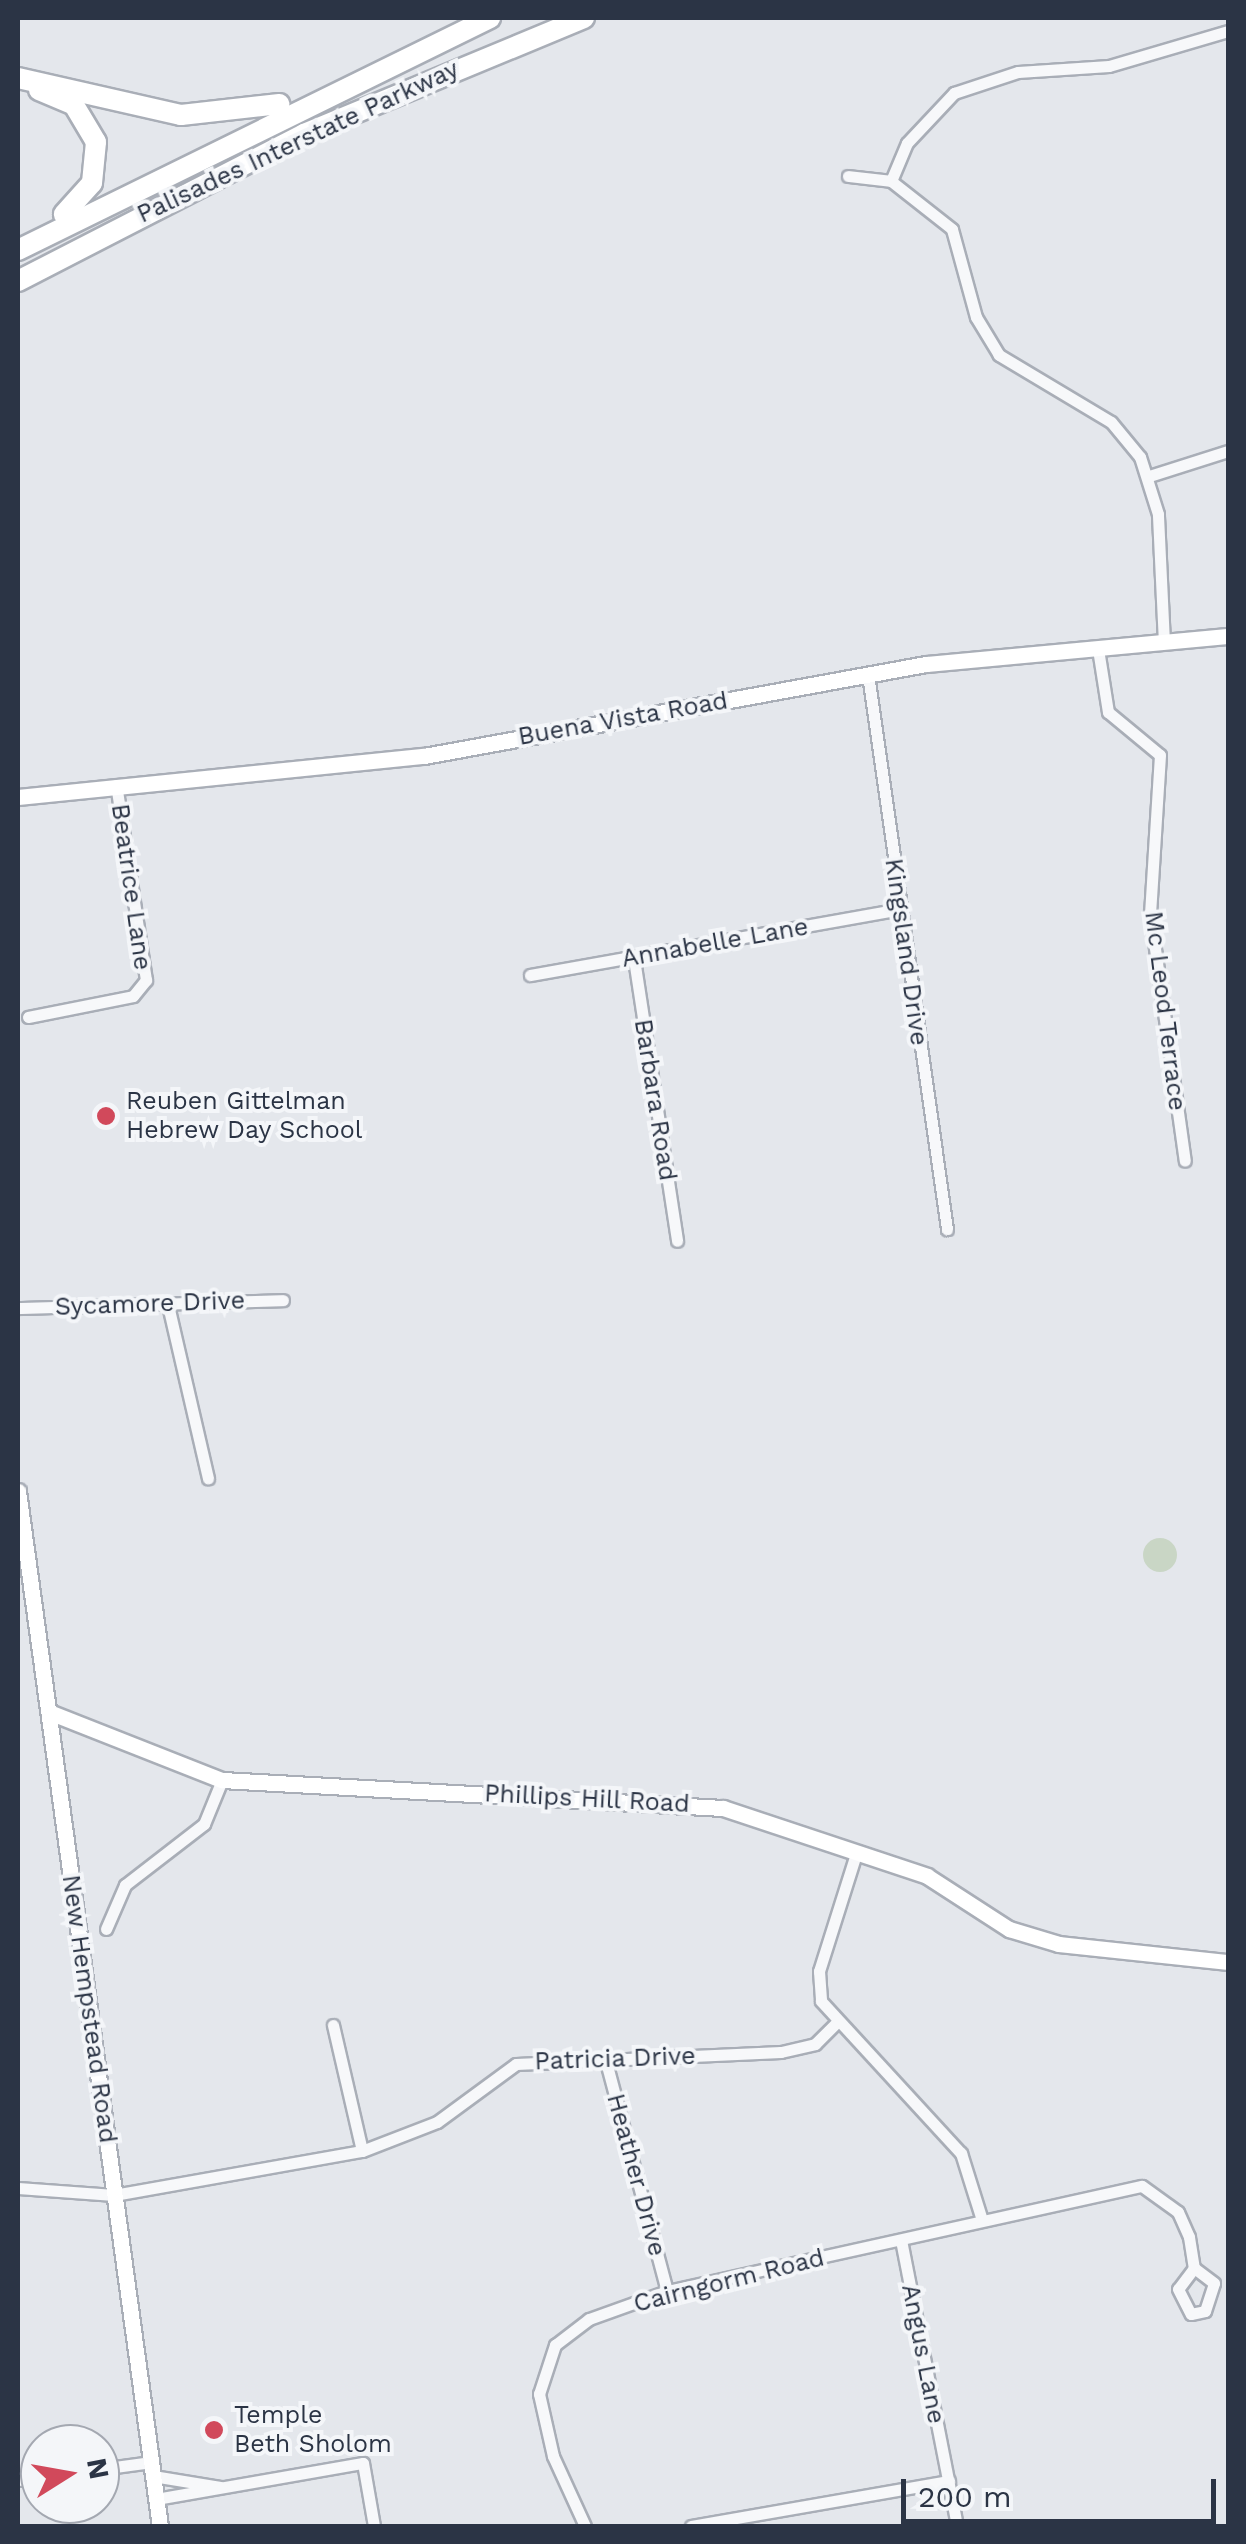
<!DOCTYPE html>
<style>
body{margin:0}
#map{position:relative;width:1246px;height:2544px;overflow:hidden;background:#e4e7ec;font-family:"Work Sans",sans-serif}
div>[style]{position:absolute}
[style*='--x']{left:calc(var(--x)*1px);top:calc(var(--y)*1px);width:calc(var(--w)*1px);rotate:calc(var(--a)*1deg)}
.green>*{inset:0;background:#c9d6c5}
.round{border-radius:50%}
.roads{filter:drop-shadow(2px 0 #a9aeb7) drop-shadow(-2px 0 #a9aeb7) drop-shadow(0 2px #a9aeb7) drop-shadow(0 -2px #a9aeb7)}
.street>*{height:11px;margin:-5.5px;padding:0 5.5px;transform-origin:5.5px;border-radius:5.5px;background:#f7f8fa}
.secondary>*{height:15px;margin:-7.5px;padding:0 7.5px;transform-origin:7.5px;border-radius:7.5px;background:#fff}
.highway>*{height:20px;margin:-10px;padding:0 10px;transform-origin:10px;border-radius:10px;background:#fff}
.dots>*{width:28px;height:28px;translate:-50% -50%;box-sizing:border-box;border:5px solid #f4f6f9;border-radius:50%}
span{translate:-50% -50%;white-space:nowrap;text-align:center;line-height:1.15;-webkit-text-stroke:8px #f4f6f9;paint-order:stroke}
.street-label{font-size:25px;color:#2b3445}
.poi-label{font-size:25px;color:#2b3445}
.left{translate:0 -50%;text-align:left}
.frame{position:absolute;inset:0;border:20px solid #2b3445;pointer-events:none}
.north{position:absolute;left:20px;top:2424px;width:100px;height:100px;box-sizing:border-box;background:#f4f6f9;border:2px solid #a4a8b1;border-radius:50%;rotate:79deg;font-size:28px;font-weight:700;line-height:40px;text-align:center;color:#2b3445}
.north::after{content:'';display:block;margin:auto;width:35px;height:45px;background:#d1495b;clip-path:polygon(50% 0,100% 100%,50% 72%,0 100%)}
.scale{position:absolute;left:901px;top:2479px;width:315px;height:45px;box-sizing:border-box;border:5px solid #2b3445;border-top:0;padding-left:12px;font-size:30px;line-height:35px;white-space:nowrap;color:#2b3445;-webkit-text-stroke:8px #f4f6f9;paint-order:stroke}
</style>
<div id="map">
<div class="green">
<div class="round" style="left:1143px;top:1538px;width:34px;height:34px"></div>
</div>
<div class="roads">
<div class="street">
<div style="--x:848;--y:176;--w:43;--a:6.6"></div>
<div style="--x:1149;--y:476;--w:83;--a:-17.6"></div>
<div style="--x:1164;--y:643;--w:129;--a:-92.7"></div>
<div style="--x:1158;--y:514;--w:60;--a:-107.5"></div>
<div style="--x:1140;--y:457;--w:45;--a:-129.6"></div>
<div style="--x:1111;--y:422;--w:131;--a:-149.1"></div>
<div style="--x:999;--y:355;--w:44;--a:-121.2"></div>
<div style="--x:976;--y:317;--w:91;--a:-105.3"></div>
<div style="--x:952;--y:229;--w:78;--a:-141.8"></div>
<div style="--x:891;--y:181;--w:41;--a:-67.2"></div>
<div style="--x:907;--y:143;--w:69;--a:-46.8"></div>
<div style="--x:954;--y:93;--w:67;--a:-18.2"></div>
<div style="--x:1018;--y:72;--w:91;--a:-3.8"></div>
<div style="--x:1109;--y:66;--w:124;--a:-16.4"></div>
<div style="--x:1098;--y:649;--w:64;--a:81"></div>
<div style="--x:1108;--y:712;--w:67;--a:39.6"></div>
<div style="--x:1160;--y:755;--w:158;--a:93.6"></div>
<div style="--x:1150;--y:913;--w:250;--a:82"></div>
<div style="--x:868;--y:674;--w:561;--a:81.9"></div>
<div style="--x:634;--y:959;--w:285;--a:81.3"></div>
<div style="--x:530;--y:975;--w:375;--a:-10.1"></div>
<div style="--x:28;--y:1017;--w:107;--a:-11.3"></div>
<div style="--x:133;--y:996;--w:21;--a:-51"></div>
<div style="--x:146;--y:980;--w:197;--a:-98.7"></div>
<div style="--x:168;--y:1305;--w:178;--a:77"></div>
<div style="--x:18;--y:1308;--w:265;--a:-1.7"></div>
<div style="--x:855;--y:1857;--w:120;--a:107.5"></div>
<div style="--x:819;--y:1971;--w:30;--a:86"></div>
<div style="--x:821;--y:2001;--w:207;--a:47.4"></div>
<div style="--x:961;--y:2153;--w:70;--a:72.6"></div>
<div style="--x:106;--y:1929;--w:48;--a:-66.6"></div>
<div style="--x:125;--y:1885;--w:100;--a:-37.7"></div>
<div style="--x:204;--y:1824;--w:48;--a:-67.8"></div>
<div style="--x:333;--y:2025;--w:129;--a:77"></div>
<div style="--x:605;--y:2058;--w:241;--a:75.1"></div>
<div style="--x:18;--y:2188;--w:96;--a:4.2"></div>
<div style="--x:114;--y:2195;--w:252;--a:-10.1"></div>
<div style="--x:362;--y:2151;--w:80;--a:-21.1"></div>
<div style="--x:437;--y:2122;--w:98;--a:-36.3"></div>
<div style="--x:516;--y:2064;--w:265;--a:-2.6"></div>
<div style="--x:781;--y:2052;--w:35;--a:-13"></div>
<div style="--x:815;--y:2044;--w:30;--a:-45"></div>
<div style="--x:901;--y:2240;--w:291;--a:78.9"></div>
<div style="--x:100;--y:2469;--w:52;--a:-7.7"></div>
<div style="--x:153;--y:2476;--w:68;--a:9.3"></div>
<div style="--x:18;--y:2480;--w:22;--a:-8"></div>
<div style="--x:156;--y:2499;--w:210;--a:-9.9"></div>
<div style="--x:363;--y:2463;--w:64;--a:80.1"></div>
<div style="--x:585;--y:2526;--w:77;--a:-114.6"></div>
<div style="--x:553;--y:2456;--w:64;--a:-102.7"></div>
<div style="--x:539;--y:2394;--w:52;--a:-71.9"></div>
<div style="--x:555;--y:2345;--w:43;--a:-37.4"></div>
<div style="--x:589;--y:2319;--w:83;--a:-19.7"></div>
<div style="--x:667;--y:2291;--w:486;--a:-12.5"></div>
<div style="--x:1142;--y:2186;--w:44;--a:35.8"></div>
<div style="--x:1178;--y:2212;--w:27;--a:66"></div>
<div style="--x:1189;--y:2237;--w:31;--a:81"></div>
<div style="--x:1194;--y:2268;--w:26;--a:127"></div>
<div style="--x:1178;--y:2289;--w:28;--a:63"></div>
<div style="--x:1191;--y:2314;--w:14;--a:-12"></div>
<div style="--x:1205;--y:2311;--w:29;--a:-72"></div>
<div style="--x:1214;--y:2283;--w:25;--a:-143"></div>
<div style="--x:691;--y:2526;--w:262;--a:-9.9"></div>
</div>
<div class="secondary">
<div style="--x:18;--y:797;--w:408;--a:-5.8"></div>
<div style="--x:424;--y:756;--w:510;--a:-10.39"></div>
<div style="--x:926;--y:664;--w:303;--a:-5.3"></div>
<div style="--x:18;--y:1491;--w:1045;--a:82.19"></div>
<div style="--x:49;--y:1712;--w:186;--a:21.5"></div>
<div style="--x:222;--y:1780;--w:502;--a:3.2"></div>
<div style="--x:723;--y:1808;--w:215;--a:18.4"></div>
<div style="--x:927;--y:1876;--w:98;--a:32.9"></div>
<div style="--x:1009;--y:1929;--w:52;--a:16.7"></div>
<div style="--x:1059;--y:1944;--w:170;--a:6.1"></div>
</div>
<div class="highway">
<div style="--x:18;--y:78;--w:167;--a:12.8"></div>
<div style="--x:181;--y:115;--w:99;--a:-6.4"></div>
<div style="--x:39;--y:90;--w:38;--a:23"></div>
<div style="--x:74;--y:105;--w:43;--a:59.3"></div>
<div style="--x:96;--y:142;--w:41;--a:95.6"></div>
<div style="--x:92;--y:183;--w:42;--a:132.1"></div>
<div style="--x:18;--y:250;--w:526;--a:-26.18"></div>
<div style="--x:18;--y:281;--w:322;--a:-27.2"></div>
<div style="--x:304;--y:134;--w:303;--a:-22.5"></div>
</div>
</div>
<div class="dots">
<div style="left:106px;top:1116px;background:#d1495b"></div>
<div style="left:214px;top:2430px;background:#d1495b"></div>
</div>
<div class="street-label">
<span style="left:298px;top:142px;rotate:-25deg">Palisades Interstate Parkway</span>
<span style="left:623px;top:719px;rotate:-10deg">Buena Vista Road</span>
<span style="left:131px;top:887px;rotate:82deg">Beatrice Lane</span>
<span style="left:715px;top:943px;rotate:-10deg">Annabelle Lane</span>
<span style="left:906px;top:952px;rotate:82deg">Kingsland Drive</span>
<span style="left:1165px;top:1011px;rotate:83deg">Mc Leod Terrace</span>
<span style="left:655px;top:1100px;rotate:81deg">Barbara Road</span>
<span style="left:150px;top:1304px;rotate:-2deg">Sycamore Drive</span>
<span style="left:587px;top:1799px;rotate:3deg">Phillips Hill Road</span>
<span style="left:89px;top:2009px;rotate:82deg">New Hempstead Road</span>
<span style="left:615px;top:2059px;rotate:-2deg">Patricia Drive</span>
<span style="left:636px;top:2175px;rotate:75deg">Heather Drive</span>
<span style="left:729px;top:2281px;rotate:-14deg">Cairngorm Road</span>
<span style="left:923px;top:2354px;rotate:79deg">Angus Lane</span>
</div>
<div class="poi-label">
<span class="left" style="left:126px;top:1116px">Reuben Gittelman<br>Hebrew Day School</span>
<span class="left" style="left:234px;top:2430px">Temple<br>Beth Sholom</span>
</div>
<div class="frame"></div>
<div class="north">N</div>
<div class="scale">200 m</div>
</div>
